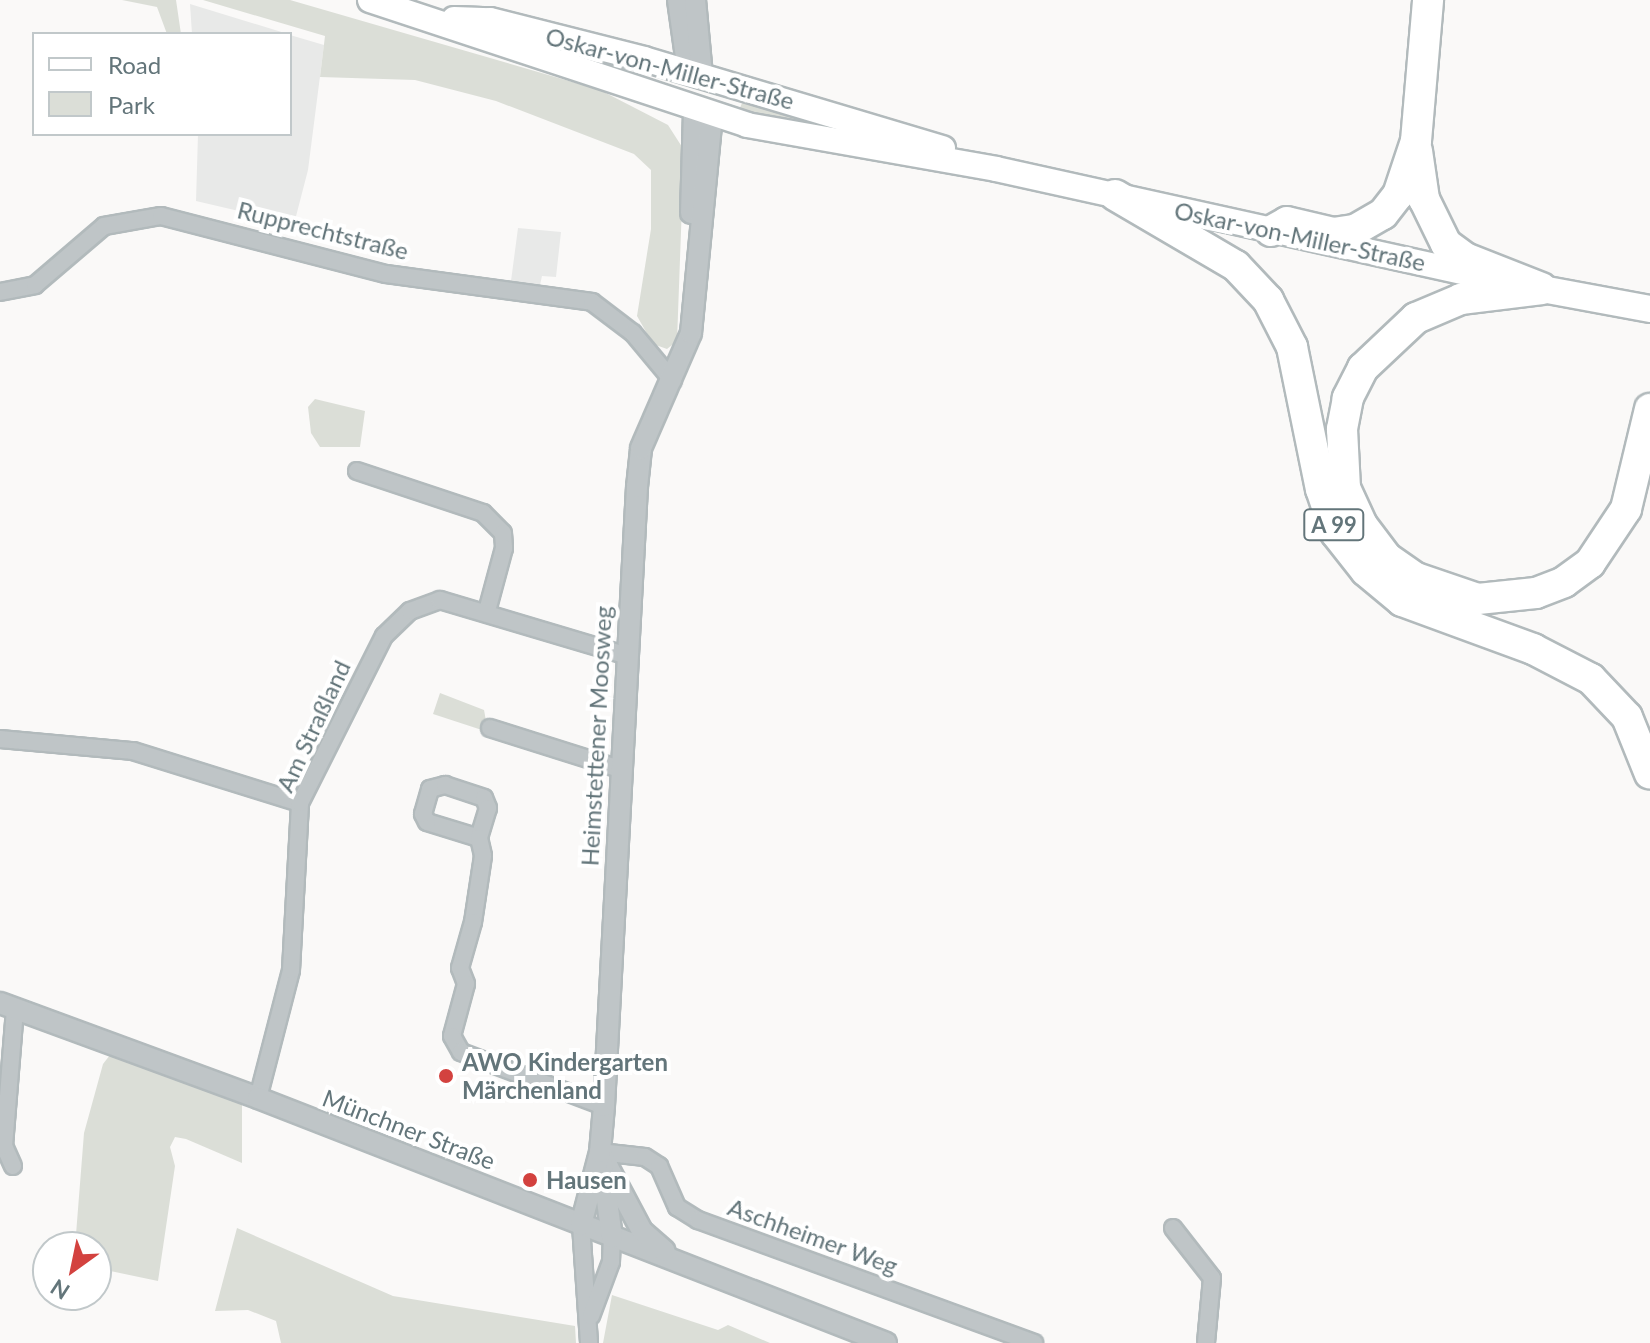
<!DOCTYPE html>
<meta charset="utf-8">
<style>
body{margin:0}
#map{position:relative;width:1650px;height:1343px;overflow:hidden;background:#faf9f8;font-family:Lato,sans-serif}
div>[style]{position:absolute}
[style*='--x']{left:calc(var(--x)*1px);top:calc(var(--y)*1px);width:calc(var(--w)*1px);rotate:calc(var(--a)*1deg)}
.built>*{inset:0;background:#e8e9e8}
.green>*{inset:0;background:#dbded7}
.roads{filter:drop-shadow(2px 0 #b2babc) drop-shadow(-2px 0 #b2babc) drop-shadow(0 2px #b2babc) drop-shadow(0 -2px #b2babc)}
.minor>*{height:16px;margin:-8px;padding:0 8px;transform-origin:8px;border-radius:8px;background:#bfc5c7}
.tertiary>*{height:20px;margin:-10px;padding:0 10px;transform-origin:10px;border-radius:10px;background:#bfc5c7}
.secondary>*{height:24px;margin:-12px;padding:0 12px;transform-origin:12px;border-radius:12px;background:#fff}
.primary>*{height:26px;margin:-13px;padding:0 13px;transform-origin:13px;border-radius:13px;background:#fff}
.motorway>*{height:30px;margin:-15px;padding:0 15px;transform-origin:15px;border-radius:15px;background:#fff}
.dots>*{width:22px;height:22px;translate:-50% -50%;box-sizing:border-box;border:4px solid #fff;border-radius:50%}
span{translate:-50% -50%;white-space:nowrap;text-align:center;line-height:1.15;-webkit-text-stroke:8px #fff;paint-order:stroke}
.shield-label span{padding:2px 6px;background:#fff;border:2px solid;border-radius:6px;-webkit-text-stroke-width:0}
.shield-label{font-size:22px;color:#63757a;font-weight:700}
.street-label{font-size:24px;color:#63757a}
.poi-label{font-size:24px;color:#63757a;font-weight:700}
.left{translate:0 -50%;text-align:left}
.legend{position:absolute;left:32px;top:32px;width:260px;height:104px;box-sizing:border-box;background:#fff;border:2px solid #c1c8ca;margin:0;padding:10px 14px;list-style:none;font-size:24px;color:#63757a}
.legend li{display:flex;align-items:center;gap:16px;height:40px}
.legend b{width:40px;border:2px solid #c1c8ca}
.north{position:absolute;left:32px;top:1231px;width:80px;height:80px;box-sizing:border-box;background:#fff;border:2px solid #c1c8ca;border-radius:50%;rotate:213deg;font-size:22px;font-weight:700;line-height:32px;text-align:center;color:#63757a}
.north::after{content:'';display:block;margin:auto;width:28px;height:36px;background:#d3423f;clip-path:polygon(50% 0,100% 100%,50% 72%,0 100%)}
</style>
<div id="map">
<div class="built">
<div style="clip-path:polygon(190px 4px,288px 34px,192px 34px)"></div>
<div style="clip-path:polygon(290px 35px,324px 45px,308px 170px,294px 224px,196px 201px,198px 134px,290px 134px)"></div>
<div style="clip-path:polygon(518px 228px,561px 232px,556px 277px,542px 276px,540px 285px,511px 281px)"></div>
</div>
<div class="green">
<div style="clip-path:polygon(122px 0,176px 0,181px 34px,167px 34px,157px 7px)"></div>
<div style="clip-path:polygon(203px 0,290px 0,600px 90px,668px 125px,684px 150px,677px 341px,667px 349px,653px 344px,637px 316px,651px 229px,651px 170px,634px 154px,496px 101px,415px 80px,320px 77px,325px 36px)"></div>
<div style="clip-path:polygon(742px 103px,799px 117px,860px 135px,738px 113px)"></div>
<div style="clip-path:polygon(315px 399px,365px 411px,360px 447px,320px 447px,311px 433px,308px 407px)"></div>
<div style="clip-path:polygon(440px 693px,484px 710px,488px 732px,433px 714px)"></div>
<div style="clip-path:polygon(110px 1055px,242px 1104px,242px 1163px,186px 1139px,175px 1137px,170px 1147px,175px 1166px,158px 1281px,96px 1268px,96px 1247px,75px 1247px,84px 1133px,103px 1064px)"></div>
<div style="clip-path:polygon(237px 1228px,393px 1296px,575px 1326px,576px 1343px,281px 1343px,276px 1321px,248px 1310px,215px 1311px)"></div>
<div style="clip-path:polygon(612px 1295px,718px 1330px,728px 1325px,770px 1343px,603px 1343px)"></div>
</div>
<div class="roads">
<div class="minor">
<div style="--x:0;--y:292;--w:36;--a:-11"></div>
<div style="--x:35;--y:285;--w:91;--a:-40.5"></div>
<div style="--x:104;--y:226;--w:58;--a:-10"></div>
<div style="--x:161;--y:216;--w:232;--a:14.5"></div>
<div style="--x:386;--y:274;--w:208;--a:7.7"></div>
<div style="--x:592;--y:302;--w:51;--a:37.1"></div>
<div style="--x:633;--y:333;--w:62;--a:50.2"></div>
<div style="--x:357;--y:471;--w:133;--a:18.4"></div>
<div style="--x:483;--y:513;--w:28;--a:45"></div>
<div style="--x:503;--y:533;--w:15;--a:86"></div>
<div style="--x:504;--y:548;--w:65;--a:105.1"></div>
<div style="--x:490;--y:728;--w:136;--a:17.5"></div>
<div style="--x:0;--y:739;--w:134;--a:5.2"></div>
<div style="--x:133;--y:751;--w:175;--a:17.3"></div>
<div style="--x:479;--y:838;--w:54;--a:-162.9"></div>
<div style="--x:427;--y:822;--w:9;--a:-117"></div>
<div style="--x:423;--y:814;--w:26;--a:-74"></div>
<div style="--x:430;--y:789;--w:16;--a:-15"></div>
<div style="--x:445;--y:785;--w:41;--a:18.4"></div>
<div style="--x:484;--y:798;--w:11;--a:68"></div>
<div style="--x:488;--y:808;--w:31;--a:107"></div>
<div style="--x:479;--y:838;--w:18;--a:77"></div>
<div style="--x:483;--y:856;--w:67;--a:98.6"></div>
<div style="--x:473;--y:922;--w:48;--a:105.8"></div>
<div style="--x:460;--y:968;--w:17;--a:69"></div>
<div style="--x:466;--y:984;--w:54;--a:105.1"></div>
<div style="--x:452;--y:1036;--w:18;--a:61"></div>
<div style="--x:461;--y:1052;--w:153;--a:20.7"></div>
<div style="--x:258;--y:1098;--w:132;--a:-75.5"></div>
<div style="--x:291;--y:970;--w:167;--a:-86.9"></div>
<div style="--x:300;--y:803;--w:187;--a:-63.3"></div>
<div style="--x:384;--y:636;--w:36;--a:-44"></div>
<div style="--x:410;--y:611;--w:32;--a:-20"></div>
<div style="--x:440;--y:600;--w:193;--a:16.6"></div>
<div style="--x:600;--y:1152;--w:45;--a:6.3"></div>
<div style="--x:645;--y:1157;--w:17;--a:33"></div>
<div style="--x:659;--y:1166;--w:45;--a:66.3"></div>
<div style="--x:677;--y:1207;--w:25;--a:32"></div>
<div style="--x:698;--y:1220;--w:358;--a:20.1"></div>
<div style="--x:13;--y:1166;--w:22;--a:-114"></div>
<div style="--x:4;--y:1146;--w:137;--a:-85.4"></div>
<div style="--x:581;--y:1225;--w:118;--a:86.1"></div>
<div style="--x:1173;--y:1228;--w:63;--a:52"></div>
<div style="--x:1212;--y:1278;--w:65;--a:95.3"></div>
<div style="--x:591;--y:1316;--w:58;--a:-69.7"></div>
<div style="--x:611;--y:1262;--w:25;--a:-88"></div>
</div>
<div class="tertiary">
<div style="--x:678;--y:0;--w:72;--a:82"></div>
<div style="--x:695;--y:0;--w:76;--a:84.7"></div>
<div style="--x:691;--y:213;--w:102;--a:-88.3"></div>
<div style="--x:0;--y:1003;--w:275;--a:20.2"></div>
<div style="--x:258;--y:1098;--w:674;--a:21.31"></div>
<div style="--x:600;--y:1152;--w:89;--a:62"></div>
<div style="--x:642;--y:1231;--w:30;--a:41"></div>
<div style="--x:602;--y:1164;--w:74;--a:82.2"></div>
<div style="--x:581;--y:1225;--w:75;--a:-75.4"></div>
<div style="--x:600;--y:1152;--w:46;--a:-85"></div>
<div style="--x:604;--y:1106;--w:620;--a:-86.95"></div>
<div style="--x:637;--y:487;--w:39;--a:-84"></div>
<div style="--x:641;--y:448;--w:125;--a:-66.5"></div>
<div style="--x:691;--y:333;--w:218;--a:-84.5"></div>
</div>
<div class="secondary">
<div style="--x:370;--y:0;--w:397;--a:18.3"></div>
<div style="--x:747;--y:125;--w:253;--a:10"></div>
<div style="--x:996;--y:169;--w:505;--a:12.47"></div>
<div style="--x:454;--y:19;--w:36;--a:2"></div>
<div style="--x:490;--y:20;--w:159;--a:14.2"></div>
<div style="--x:644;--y:59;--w:312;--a:16.6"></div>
</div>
<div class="primary">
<div style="--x:1542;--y:289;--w:110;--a:10.5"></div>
</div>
<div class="motorway">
<div style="--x:1417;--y:151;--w:49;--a:81.7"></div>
<div style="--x:1424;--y:199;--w:50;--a:63.9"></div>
<div style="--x:1446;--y:244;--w:24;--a:36"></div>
<div style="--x:1465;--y:258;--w:82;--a:21.5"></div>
<div style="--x:1115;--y:195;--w:140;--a:30.4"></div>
<div style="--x:1236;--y:266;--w:47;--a:46.7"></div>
<div style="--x:1268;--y:300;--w:53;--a:62.9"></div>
<div style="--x:1292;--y:347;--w:145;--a:78.5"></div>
<div style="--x:1321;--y:489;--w:46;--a:71.2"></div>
<div style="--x:1336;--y:533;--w:48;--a:51.7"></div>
<div style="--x:1366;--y:571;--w:47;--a:39.8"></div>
<div style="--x:1402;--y:601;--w:140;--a:20.1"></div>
<div style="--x:1533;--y:649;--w:65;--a:27.3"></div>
<div style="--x:1591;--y:679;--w:52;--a:46.5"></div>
<div style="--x:1627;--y:717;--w:61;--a:68"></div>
<div style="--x:1271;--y:231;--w:18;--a:-29"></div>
<div style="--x:1287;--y:222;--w:47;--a:13.4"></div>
<div style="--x:1333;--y:233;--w:22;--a:-8"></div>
<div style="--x:1355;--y:230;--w:32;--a:-30"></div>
<div style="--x:1383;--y:214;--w:24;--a:-52"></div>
<div style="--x:1398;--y:195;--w:57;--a:-71.6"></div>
<div style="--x:1416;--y:141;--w:142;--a:-85.1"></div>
<div style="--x:1542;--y:289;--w:82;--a:173"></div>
<div style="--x:1461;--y:299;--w:49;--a:157.1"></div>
<div style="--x:1416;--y:318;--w:73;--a:136.7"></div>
<div style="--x:1363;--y:368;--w:34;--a:117"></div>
<div style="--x:1348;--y:398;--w:32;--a:101"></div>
<div style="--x:1342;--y:429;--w:59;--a:87.1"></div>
<div style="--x:1345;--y:488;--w:41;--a:65.3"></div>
<div style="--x:1362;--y:525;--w:41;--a:52.9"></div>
<div style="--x:1387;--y:558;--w:35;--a:35"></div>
<div style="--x:1416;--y:578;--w:65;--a:18.7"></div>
<div style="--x:1478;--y:599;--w:58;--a:-5.9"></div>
<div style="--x:1536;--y:593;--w:30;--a:-21"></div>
<div style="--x:1564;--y:582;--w:32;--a:-36"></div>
<div style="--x:1590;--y:563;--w:65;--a:-56.3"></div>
<div style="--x:1626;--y:509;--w:103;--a:-76.5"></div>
</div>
</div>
<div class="dots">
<div style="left:446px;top:1076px;background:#d3423f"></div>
<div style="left:530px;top:1180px;background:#d3423f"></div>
</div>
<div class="shield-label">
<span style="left:1334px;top:525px">A 99</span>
</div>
<div class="street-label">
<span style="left:670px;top:68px;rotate:15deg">Oskar-von-Miller-Straße</span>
<span style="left:323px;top:230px;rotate:14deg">Rupprechtstraße</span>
<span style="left:1300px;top:236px;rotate:12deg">Oskar-von-Miller-Straße</span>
<span style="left:313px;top:726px;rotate:-65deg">Am Straßland</span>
<span style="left:596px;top:736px;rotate:-87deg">Heimstettener Moosweg</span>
<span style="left:409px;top:1129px;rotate:21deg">Münchner Straße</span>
<span style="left:813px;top:1236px;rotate:20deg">Aschheimer Weg</span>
</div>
<div class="poi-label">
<span class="left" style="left:462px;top:1076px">AWO Kindergarten<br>Märchenland</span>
<span class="left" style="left:546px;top:1180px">Hausen</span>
</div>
<ul class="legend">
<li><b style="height:10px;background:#fff"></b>Road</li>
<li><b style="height:22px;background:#dbded7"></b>Park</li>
</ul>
<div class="north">N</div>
</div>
